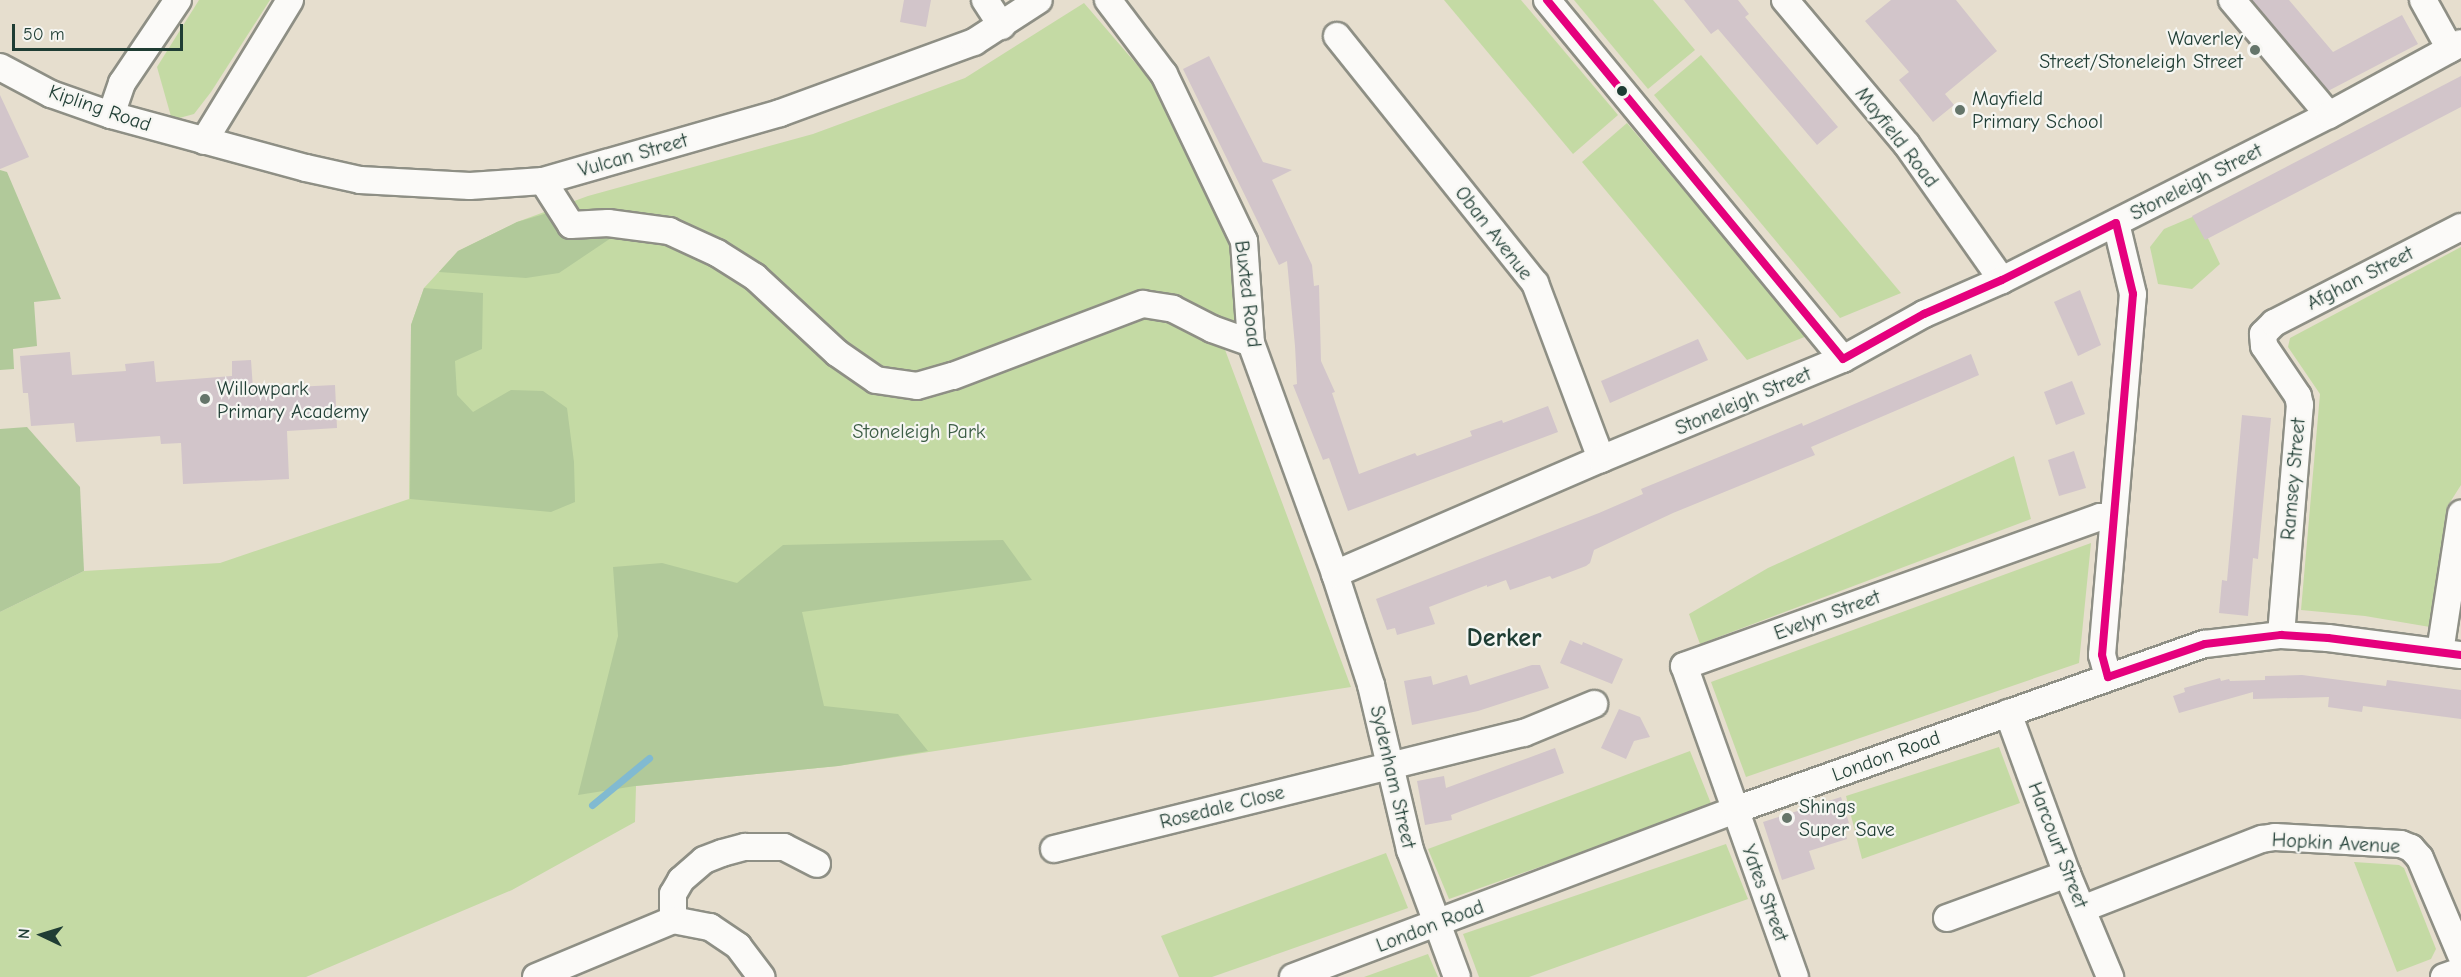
<!DOCTYPE html>
<style>
body{margin:0}
#map{position:relative;width:2461px;height:977px;overflow:hidden;background:#e6dece;font-family:"Comic Neue",sans-serif}
div>[style]{position:absolute}
[style*='--x']{left:calc(var(--x)*1px);top:calc(var(--y)*1px);width:calc(var(--w)*1px);rotate:calc(var(--a)*1deg)}
.green>*{inset:0;background:#c4daa4}
.forest>*{inset:0;background:#b1c99a}
.stream>*{height:7px;margin:-3.5px;padding:0 3.5px;transform-origin:3.5px;border-radius:3.5px;background:#81bad1}
.building>*{inset:0;background:#d2c5ca}
.roads{filter:drop-shadow(2px 0 #8e8f85) drop-shadow(-2px 0 #8e8f85) drop-shadow(0 2px #8e8f85) drop-shadow(0 -2px #8e8f85)}
.street>*{height:26px;margin:-13px;padding:0 13px;transform-origin:13px;border-radius:13px;background:#fbfaf8}
.bus-1>*{height:8px;margin:-4px;padding:0 4px;transform-origin:4px;border-radius:4px;background:#e5007d}
.dots>*{width:16px;height:16px;translate:-50% -50%;box-sizing:border-box;border:3px solid #f6f6f2;border-radius:50%}
span{translate:-50% -50%;white-space:nowrap;text-align:center;line-height:1.15;-webkit-text-stroke:4.5px #f6f6f2;paint-order:stroke}
.poi-label{font-size:20px;color:#1f3d34}
.right{translate:-100% -50%;text-align:right}
.left{translate:0 -50%;text-align:left}
.street-label{font-size:20px;color:#1f3d34}
.park-label{font-size:20px;color:#3b5c44}
.district-label{font-size:26px;color:#1f3d34;font-weight:700}
.north{position:absolute;left:12px;top:905px;width:60px;height:60px;-webkit-text-stroke:4px #f6f6f2;paint-order:stroke;rotate:274deg;font-size:16px;font-weight:700;line-height:24px;text-align:center;color:#1f3d34}
.north::after{content:'';display:block;margin:auto;width:21px;height:27px;background:#1f3d34;clip-path:polygon(50% 0,100% 100%,50% 72%,0 100%)}
.scale{position:absolute;left:12px;top:24px;width:171px;height:27px;box-sizing:border-box;border:3px solid #1f3d34;border-top:0;padding-left:8px;font-size:18px;line-height:21px;white-space:nowrap;color:#1f3d34;-webkit-text-stroke:4px #f6f6f2;paint-order:stroke}
</style>
<div id="map">
<div class="green">
<div style="clip-path:polygon(199px 0,270px 0,211px 92px,194px 114px,172px 120px,157px 67px)"></div>
<div style="clip-path:polygon(1444px 0,1521px 0,1618px 115px,1573px 154px)"></div>
<div style="clip-path:polygon(1574px 0,1653px 0,1695px 50px,1648px 89px)"></div>
<div style="clip-path:polygon(1084px 3px,1157px 88px,1236px 249px,1237px 320px,1221px 339px,1351px 687px,838px 766px,636px 786px,635px 822px,512px 890px,306px 977px,0 977px,0 612px,84px 571px,220px 563px,409px 499px,411px 325px,424px 288px,458px 251px,517px 222px,588px 196px,813px 134px,965px 78px)"></div>
<div style="clip-path:polygon(1701px 55px,1901px 293px,1840px 318px,1654px 95px)"></div>
<div style="clip-path:polygon(1627px 123px,1807px 336px,1747px 360px,1582px 162px)"></div>
<div style="clip-path:polygon(2197px 215px,2220px 264px,2192px 289px,2158px 284px,2150px 247px,2164px 229px)"></div>
<div style="clip-path:polygon(2461px 247px,2461px 485px,2447px 507px,2430px 627px,2365px 616px,2301px 610px,2320px 394px,2288px 347px,2290px 338px)"></div>
<div style="clip-path:polygon(2014px 456px,2031px 519px,1700px 644px,1689px 614px,1768px 568px)"></div>
<div style="clip-path:polygon(2091px 543px,2079px 663px,1746px 777px,1711px 682px)"></div>
<div style="clip-path:polygon(1999px 747px,2020px 803px,1862px 859px,1846px 796px)"></div>
<div style="clip-path:polygon(1690px 751px,1712px 806px,1449px 899px,1428px 849px)"></div>
<div style="clip-path:polygon(1726px 844px,1748px 899px,1529px 977px,1479px 977px,1463px 934px)"></div>
<div style="clip-path:polygon(1386px 853px,1408px 908px,1212px 977px,1179px 977px,1161px 936px)"></div>
<div style="clip-path:polygon(2354px 862px,2399px 865px,2404px 868px,2436px 949px,2431px 959px,2397px 972px)"></div>
<div style="clip-path:polygon(1428px 954px,1438px 977px,1364px 977px)"></div>
</div>
<div class="forest">
<div style="clip-path:polygon(0 170px,7px 172px,61px 299px,34px 302px,37px 346px,13px 349px,14px 369px,0 370px)"></div>
<div style="clip-path:polygon(551px 212px,561px 233px,611px 238px,559px 273px,526px 278px,439px 272px,458px 251px,517px 222px)"></div>
<div style="clip-path:polygon(424px 288px,483px 293px,482px 349px,455px 361px,457px 395px,473px 412px,511px 390px,543px 391px,567px 408px,574px 462px,575px 502px,551px 512px,410px 499px,411px 325px)"></div>
<div style="clip-path:polygon(27px 427px,80px 487px,84px 571px,0 612px,0 429px)"></div>
<div style="clip-path:polygon(1003px 540px,1032px 580px,802px 612px,824px 706px,898px 714px,928px 751px,838px 766px,635px 786px,578px 795px,618px 636px,613px 567px,662px 563px,737px 583px,783px 545px)"></div>
</div>
<div class="stream">
<div style="--x:592;--y:805;--w:74;--a:-39.5"></div>
</div>
<div class="building">
<div style="clip-path:polygon(904px 0,931px 0,926px 27px,900px 22px)"></div>
<div style="clip-path:polygon(1684px 0,1738px 0,1749px 14px,1745px 17px,1838px 127px,1817px 145px,1718px 29px,1711px 34px)"></div>
<div style="clip-path:polygon(1891px 0,1956px 0,1997px 51px,1945px 94px,1954px 105px,1933px 122px,1899px 80px,1909px 72px,1865px 21px)"></div>
<div style="clip-path:polygon(2252px 0,2289px 0,2333px 52px,2402px 15px,2418px 44px,2328px 91px)"></div>
<div style="clip-path:polygon(1209px 56px,1263px 162px,1292px 170px,1272px 180px,1312px 265px,1314px 286px,1319px 285px,1321px 361px,1335px 392px,1332px 393px,1359px 474px,1415px 453px,1417px 456px,1472px 436px,1470px 431px,1485px 426px,1502px 420px,1503px 423px,1548px 406px,1558px 432px,1348px 511px,1329px 458px,1323px 460px,1293px 385px,1297px 384px,1295px 346px,1287px 261px,1279px 265px,1183px 69px)"></div>
<div style="clip-path:polygon(2461px 76px,2461px 107px,2205px 240px,2192px 216px)"></div>
<div style="clip-path:polygon(0 95px,29px 157px,0 169px)"></div>
<div style="clip-path:polygon(2080px 290px,2101px 345px,2078px 356px,2054px 302px)"></div>
<div style="clip-path:polygon(1698px 339px,1708px 360px,1610px 403px,1601px 381px)"></div>
<div style="clip-path:polygon(70px 352px,72px 375px,126px 371px,125px 364px,154px 361px,156px 382px,232px 376px,232px 361px,251px 360px,253px 389px,335px 385px,337px 428px,287px 431px,289px 479px,183px 484px,181px 443px,161px 444px,160px 436px,76px 442px,74px 423px,31px 426px,28px 393px,23px 393px,20px 356px)"></div>
<div style="clip-path:polygon(1971px 354px,1979px 375px,1811px 447px,1815px 455px,1673px 513px,1594px 550px,1590px 563px,1586px 566px,1552px 579px,1550px 576px,1510px 590px,1506px 580px,1487px 587px,1487px 585px,1429px 607px,1435px 624px,1397px 635px,1395px 628px,1387px 630px,1376px 599px,1599px 513px,1643px 494px,1641px 489px,1802px 423px,1803px 426px)"></div>
<div style="clip-path:polygon(2072px 381px,2085px 414px,2056px 425px,2044px 392px)"></div>
<div style="clip-path:polygon(2242px 415px,2271px 418px,2258px 559px,2253px 558px,2248px 616px,2219px 613px,2222px 580px,2227px 581px)"></div>
<div style="clip-path:polygon(2074px 451px,2086px 488px,2059px 496px,2048px 460px)"></div>
<div style="clip-path:polygon(1570px 640px,1582px 645px,1583px 642px,1623px 659px,1612px 684px,1560px 663px)"></div>
<div style="clip-path:polygon(1532px 665px,1540px 665px,1549px 688px,1478px 711px,1412px 725px,1404px 681px,1431px 676px,1433px 685px,1467px 675px,1470px 685px)"></div>
<div style="clip-path:polygon(2302px 675px,2386px 686px,2387px 680px,2461px 690px,2461px 719px,2363px 706px,2362px 712px,2328px 707px,2329px 697px,2253px 699px,2253px 692px,2179px 713px,2173px 696px,2185px 692px,2184px 688px,2220px 678px,2221px 681px,2229px 679px,2230px 681px,2265px 680px,2265px 676px)"></div>
<div style="clip-path:polygon(1619px 709px,1640px 717px,1650px 737px,1634px 741px,1626px 759px,1601px 748px)"></div>
<div style="clip-path:polygon(1555px 748px,1564px 773px,1451px 815px,1452px 820px,1425px 825px,1417px 781px,1444px 776px,1446px 788px)"></div>
<div style="clip-path:polygon(1841px 797px,1849px 823px,1843px 825px,1847px 839px,1809px 851px,1815px 869px,1782px 880px,1763px 822px)"></div>
</div>
<div class="roads">
<div class="street">
<div style="--x:985;--y:0;--w:31;--a:57"></div>
<div style="--x:1108;--y:0;--w:93;--a:52.9"></div>
<div style="--x:1164;--y:74;--w:185;--a:64.4"></div>
<div style="--x:1244;--y:241;--w:102;--a:86.1"></div>
<div style="--x:1251;--y:343;--w:246;--a:70"></div>
<div style="--x:1335;--y:574;--w:117;--a:72"></div>
<div style="--x:1371;--y:685;--w:170;--a:76.7"></div>
<div style="--x:1410;--y:850;--w:135;--a:69.7"></div>
<div style="--x:1547;--y:0;--w:465;--a:50.5"></div>
<div style="--x:1785;--y:0;--w:189;--a:49.9"></div>
<div style="--x:1907;--y:145;--w:165;--a:54.9"></div>
<div style="--x:2232;--y:0;--w:150;--a:49.9"></div>
<div style="--x:2423;--y:0;--w:56;--a:61.1"></div>
<div style="--x:1337;--y:36;--w:317;--a:51.3"></div>
<div style="--x:1535;--y:283;--w:188;--a:69.4"></div>
<div style="--x:0;--y:67;--w:58;--a:27.9"></div>
<div style="--x:51;--y:94;--w:64;--a:19.3"></div>
<div style="--x:111;--y:115;--w:202;--a:15.2"></div>
<div style="--x:306;--y:168;--w:55;--a:12.5"></div>
<div style="--x:360;--y:180;--w:110;--a:3.1"></div>
<div style="--x:470;--y:186;--w:73;--a:-3.9"></div>
<div style="--x:543;--y:181;--w:247;--a:-16"></div>
<div style="--x:780;--y:113;--w:207;--a:-20.1"></div>
<div style="--x:974;--y:42;--w:77;--a:-32.9"></div>
<div style="--x:111;--y:115;--w:34;--a:-71"></div>
<div style="--x:122;--y:83;--w:100;--a:-56"></div>
<div style="--x:204;--y:141;--w:165;--a:-58.6"></div>
<div style="--x:543;--y:181;--w:52;--a:57.5"></div>
<div style="--x:571;--y:225;--w:37;--a:-3"></div>
<div style="--x:608;--y:223;--w:62;--a:7.5"></div>
<div style="--x:669;--y:231;--w:53;--a:24.6"></div>
<div style="--x:717;--y:253;--w:45;--a:32.3"></div>
<div style="--x:755;--y:277;--w:112;--a:42.8"></div>
<div style="--x:837;--y:353;--w:47;--a:34.7"></div>
<div style="--x:876;--y:380;--w:41;--a:8.3"></div>
<div style="--x:917;--y:386;--w:37;--a:-16"></div>
<div style="--x:953;--y:376;--w:203;--a:-20.8"></div>
<div style="--x:1143;--y:304;--w:30;--a:9"></div>
<div style="--x:1173;--y:309;--w:44;--a:27.1"></div>
<div style="--x:1212;--y:329;--w:41;--a:19.7"></div>
<div style="--x:1335;--y:574;--w:290;--a:-23.4"></div>
<div style="--x:1601;--y:459;--w:262;--a:-22.5"></div>
<div style="--x:1843;--y:359;--w:93;--a:-29.1"></div>
<div style="--x:1924;--y:314;--w:85;--a:-23.6"></div>
<div style="--x:2002;--y:280;--w:366;--a:-26.8"></div>
<div style="--x:2329;--y:115;--w:150;--a:-28.6"></div>
<div style="--x:2281;--y:635;--w:231;--a:-85.3"></div>
<div style="--x:2300;--y:405;--w:9;--a:-103"></div>
<div style="--x:2298;--y:396;--w:60;--a:-124.2"></div>
<div style="--x:2264;--y:346;--w:12;--a:-95"></div>
<div style="--x:2263;--y:334;--w:16;--a:-45"></div>
<div style="--x:2274;--y:323;--w:210;--a:-27.2"></div>
<div style="--x:2440;--y:652;--w:140;--a:-81.3"></div>
<div style="--x:2108;--y:677;--w:23;--a:-105"></div>
<div style="--x:2102;--y:655;--w:362;--a:-85.1"></div>
<div style="--x:2133;--y:294;--w:73;--a:-103.5"></div>
<div style="--x:2008;--y:713;--w:171;--a:69.9"></div>
<div style="--x:2067;--y:874;--w:112;--a:67.3"></div>
<div style="--x:1054;--y:849;--w:484;--a:-13.9"></div>
<div style="--x:1524;--y:733;--w:76;--a:-22.5"></div>
<div style="--x:2082;--y:909;--w:193;--a:-21.3"></div>
<div style="--x:2262;--y:839;--w:13;--a:-9"></div>
<div style="--x:2275;--y:837;--w:126;--a:3.2"></div>
<div style="--x:2401;--y:844;--w:11;--a:22"></div>
<div style="--x:2411;--y:848;--w:13;--a:48"></div>
<div style="--x:2420;--y:858;--w:105;--a:67.1"></div>
<div style="--x:1947;--y:918;--w:128;--a:-20.1"></div>
<div style="--x:673;--y:920;--w:26;--a:-90"></div>
<div style="--x:673;--y:894;--w:16;--a:-60"></div>
<div style="--x:681;--y:880;--w:30;--a:-41"></div>
<div style="--x:704;--y:860;--w:19;--a:-21"></div>
<div style="--x:722;--y:853;--w:24;--a:-15"></div>
<div style="--x:745;--y:847;--w:39;--a:0"></div>
<div style="--x:784;--y:847;--w:37;--a:27"></div>
<div style="--x:536;--y:977;--w:148;--a:-22.6"></div>
<div style="--x:673;--y:920;--w:38;--a:11"></div>
<div style="--x:710;--y:927;--w:34;--a:34"></div>
<div style="--x:738;--y:946;--w:39;--a:53"></div>
<div style="--x:1293;--y:977;--w:472;--a:-20.7"></div>
<div style="--x:1735;--y:810;--w:498;--a:-19.5"></div>
<div style="--x:2205;--y:644;--w:77;--a:-6.8"></div>
<div style="--x:2281;--y:635;--w:47;--a:3.7"></div>
<div style="--x:2328;--y:638;--w:134;--a:7.3"></div>
<div style="--x:1795;--y:977;--w:330;--a:-109.6"></div>
<div style="--x:1684;--y:666;--w:442;--a:-19.7"></div>
<div style="--x:2100;--y:517;--w:13;--a:0"></div>
<div style="--x:2444;--y:977;--w:18;--a:-19"></div>
</div>
</div>
<div class="bus-1">
<div style="--x:1547;--y:0;--w:465;--a:50.5"></div>
<div style="--x:1843;--y:359;--w:93;--a:-29.1"></div>
<div style="--x:1924;--y:314;--w:85;--a:-23.6"></div>
<div style="--x:2002;--y:280;--w:127;--a:-26.6"></div>
<div style="--x:2116;--y:223;--w:73;--a:76.5"></div>
<div style="--x:2133;--y:294;--w:362;--a:94.9"></div>
<div style="--x:2102;--y:655;--w:23;--a:75"></div>
<div style="--x:2108;--y:677;--w:102;--a:-18.8"></div>
<div style="--x:2205;--y:644;--w:77;--a:-6.8"></div>
<div style="--x:2281;--y:635;--w:47;--a:3.7"></div>
<div style="--x:2328;--y:638;--w:134;--a:7.3"></div>
</div>
<div class="dots">
<div style="left:2255px;top:50px;background:#65756a"></div>
<div style="left:1622px;top:91px;background:#1f3d34"></div>
<div style="left:1960px;top:110px;background:#65756a"></div>
<div style="left:205px;top:399px;background:#65756a"></div>
<div style="left:1787px;top:818px;background:#65756a"></div>
</div>
<div class="poi-label">
<span class="right" style="left:2243px;top:50px">Waverley<br>Street/Stoneleigh Street</span>
<span class="left" style="left:1972px;top:110px">Mayfield<br>Primary School</span>
<span class="left" style="left:217px;top:400px">Willowpark<br>Primary Academy</span>
<span class="left" style="left:1799px;top:818px">Shings<br>Super Save</span>
</div>
<div class="street-label">
<span style="left:100px;top:108px;rotate:19deg">Kipling Road</span>
<span style="left:1897px;top:137px;rotate:52deg">Mayfield Road</span>
<span style="left:633px;top:155px;rotate:-16deg">Vulcan Street</span>
<span style="left:2196px;top:182px;rotate:-27deg">Stoneleigh Street</span>
<span style="left:1494px;top:233px;rotate:52deg">Oban Avenue</span>
<span style="left:2360px;top:278px;rotate:-27deg">Afghan Street</span>
<span style="left:1248px;top:294px;rotate:83deg">Buxted Road</span>
<span style="left:1743px;top:401px;rotate:-23deg">Stoneleigh Street</span>
<span style="left:2293px;top:479px;rotate:-85deg">Ramsey Street</span>
<span style="left:1827px;top:615px;rotate:-20deg">Evelyn Street</span>
<span style="left:1886px;top:756px;rotate:-20deg">London Road</span>
<span style="left:1393px;top:777px;rotate:77deg">Sydenham Street</span>
<span style="left:1222px;top:807px;rotate:-14deg">Rosedale Close</span>
<span style="left:2336px;top:843px;rotate:3deg">Hopkin Avenue</span>
<span style="left:2058px;top:845px;rotate:69deg">Harcourt Street</span>
<span style="left:1765px;top:893px;rotate:70deg">Yates Street</span>
<span style="left:1430px;top:926px;rotate:-21deg">London Road</span>
</div>
<div class="park-label">
<span style="left:919px;top:431px">Stoneleigh Park</span>
</div>
<div class="district-label">
<span style="left:1504px;top:639px">Derker</span>
</div>
<div class="north">N</div>
<div class="scale">50 m</div>
</div>
